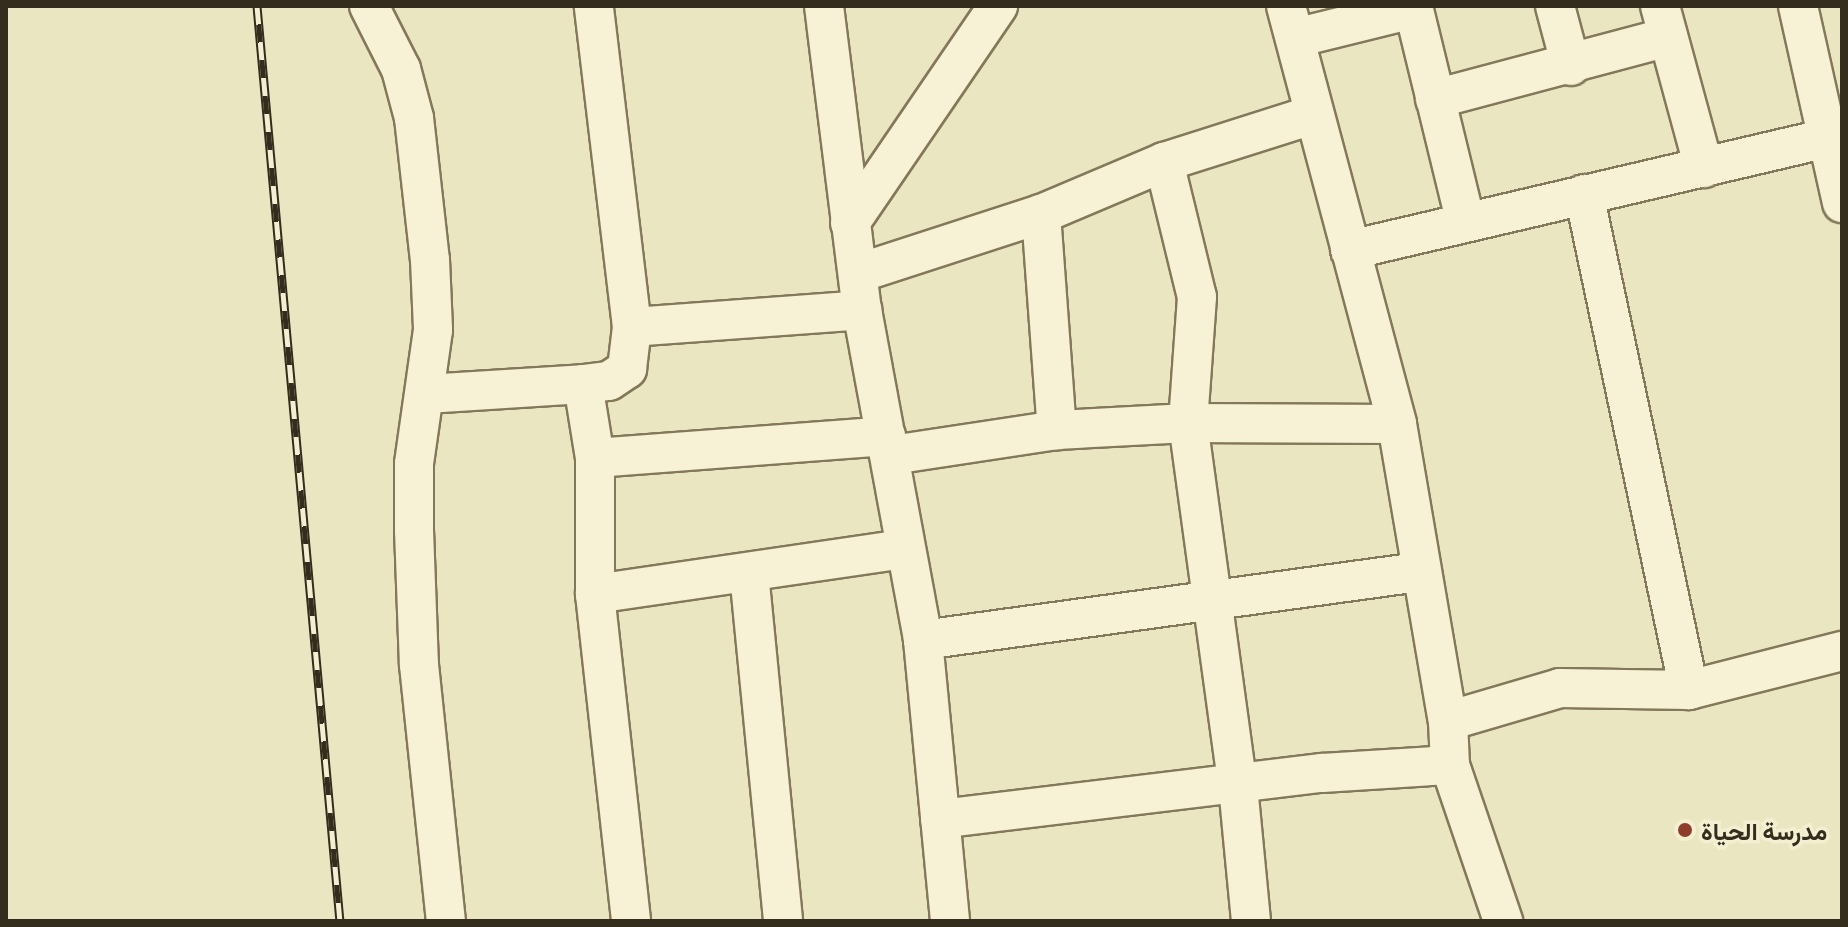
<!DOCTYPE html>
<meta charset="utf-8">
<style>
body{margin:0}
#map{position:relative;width:1848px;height:927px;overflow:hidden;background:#ebe6c2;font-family:Literata,Vazirmatn,serif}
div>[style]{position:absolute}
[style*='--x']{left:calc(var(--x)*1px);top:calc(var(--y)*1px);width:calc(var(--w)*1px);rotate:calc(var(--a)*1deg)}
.roads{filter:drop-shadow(2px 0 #84785a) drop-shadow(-2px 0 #84785a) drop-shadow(0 2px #84785a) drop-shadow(0 -2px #84785a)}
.minor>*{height:38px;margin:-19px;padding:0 19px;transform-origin:19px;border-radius:19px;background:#f7f2d5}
.rail>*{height:9px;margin-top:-4.5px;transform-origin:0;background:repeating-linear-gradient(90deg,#f3efd1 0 18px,#342d1e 0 36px);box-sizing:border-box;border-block:2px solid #342d1e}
.dots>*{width:22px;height:22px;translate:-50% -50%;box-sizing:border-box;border:4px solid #f3efd1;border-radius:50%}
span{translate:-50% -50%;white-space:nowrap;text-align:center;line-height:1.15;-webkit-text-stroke:7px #f3efd1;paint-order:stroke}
.poi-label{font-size:24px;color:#342d1e;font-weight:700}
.left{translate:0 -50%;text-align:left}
.frame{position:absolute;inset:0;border:8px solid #342d1e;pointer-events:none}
</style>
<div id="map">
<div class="roads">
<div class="minor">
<div style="--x:369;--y:6;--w:71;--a:63.1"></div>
<div style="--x:401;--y:69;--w:51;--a:75.1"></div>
<div style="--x:414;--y:118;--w:143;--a:83.6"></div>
<div style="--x:430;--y:260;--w:70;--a:87.5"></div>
<div style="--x:433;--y:330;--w:135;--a:98.1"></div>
<div style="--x:414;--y:464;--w:66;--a:90"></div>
<div style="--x:414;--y:530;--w:135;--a:87.9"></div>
<div style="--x:419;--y:665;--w:257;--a:84"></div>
<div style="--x:824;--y:6;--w:306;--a:82.9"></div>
<div style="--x:862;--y:310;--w:336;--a:79.5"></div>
<div style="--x:923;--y:640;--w:282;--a:84.5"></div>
<div style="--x:1286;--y:6;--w:432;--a:75.1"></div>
<div style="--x:1397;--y:424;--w:301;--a:80.3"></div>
<div style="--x:1448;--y:721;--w:44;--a:87.4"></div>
<div style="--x:1450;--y:765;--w:165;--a:71.2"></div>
<div style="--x:1413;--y:6;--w:220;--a:76.3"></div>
<div style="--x:1555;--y:6;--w:62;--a:75.1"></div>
<div style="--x:1660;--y:6;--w:168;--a:74.8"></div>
<div style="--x:1798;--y:6;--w:202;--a:77.4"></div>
<div style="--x:1295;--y:38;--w:122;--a:-13.8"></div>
<div style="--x:1435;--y:99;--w:241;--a:-14.9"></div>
<div style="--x:1164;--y:162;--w:139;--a:76.3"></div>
<div style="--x:1197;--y:297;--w:126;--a:94.1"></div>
<div style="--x:1188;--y:423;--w:366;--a:82.2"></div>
<div style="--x:1238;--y:786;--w:136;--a:84.5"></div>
<div style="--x:1584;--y:194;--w:507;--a:78.05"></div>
<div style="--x:1041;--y:214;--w:217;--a:85.8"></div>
<div style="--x:850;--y:223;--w:263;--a:-55.7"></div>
<div style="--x:1350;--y:250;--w:491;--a:-13.2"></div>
<div style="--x:859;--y:273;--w:191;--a:-18"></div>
<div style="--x:1041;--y:214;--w:134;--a:-22.9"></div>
<div style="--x:1164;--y:162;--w:155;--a:-17.6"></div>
<div style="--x:632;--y:327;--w:231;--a:-4.2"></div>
<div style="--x:583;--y:384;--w:75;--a:80.8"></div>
<div style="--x:595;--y:458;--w:136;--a:90"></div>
<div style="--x:595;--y:594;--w:329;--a:83.7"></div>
<div style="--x:426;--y:394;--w:157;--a:-3.6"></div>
<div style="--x:583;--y:384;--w:26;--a:-7"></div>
<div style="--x:609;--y:381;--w:22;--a:-34"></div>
<div style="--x:627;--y:369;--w:42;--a:-83.2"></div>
<div style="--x:632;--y:327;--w:323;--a:-96.8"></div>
<div style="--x:892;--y:455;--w:167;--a:-8.6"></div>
<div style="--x:1057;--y:430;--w:131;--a:-3.1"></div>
<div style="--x:1188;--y:423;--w:209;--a:0.3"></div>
<div style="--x:595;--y:458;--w:292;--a:-4.3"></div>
<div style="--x:749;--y:573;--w:350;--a:84.4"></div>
<div style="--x:595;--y:594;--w:311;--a:-8.3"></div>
<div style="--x:923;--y:640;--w:501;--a:-7.81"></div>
<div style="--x:1448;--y:721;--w:117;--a:-16.4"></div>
<div style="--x:1560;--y:688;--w:129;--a:0.9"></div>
<div style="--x:1689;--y:690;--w:158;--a:-14.3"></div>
<div style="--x:940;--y:819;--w:385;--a:-6.9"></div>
<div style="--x:1322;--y:773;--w:128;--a:-3.6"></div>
</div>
</div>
<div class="rail">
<div style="--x:257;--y:6;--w:919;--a:84.82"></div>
</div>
<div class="dots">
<div style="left:1685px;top:830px;background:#8f3e2e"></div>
</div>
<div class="poi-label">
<span class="left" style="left:1701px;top:830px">مدرسة الحياة</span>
</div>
<div class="frame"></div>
</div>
